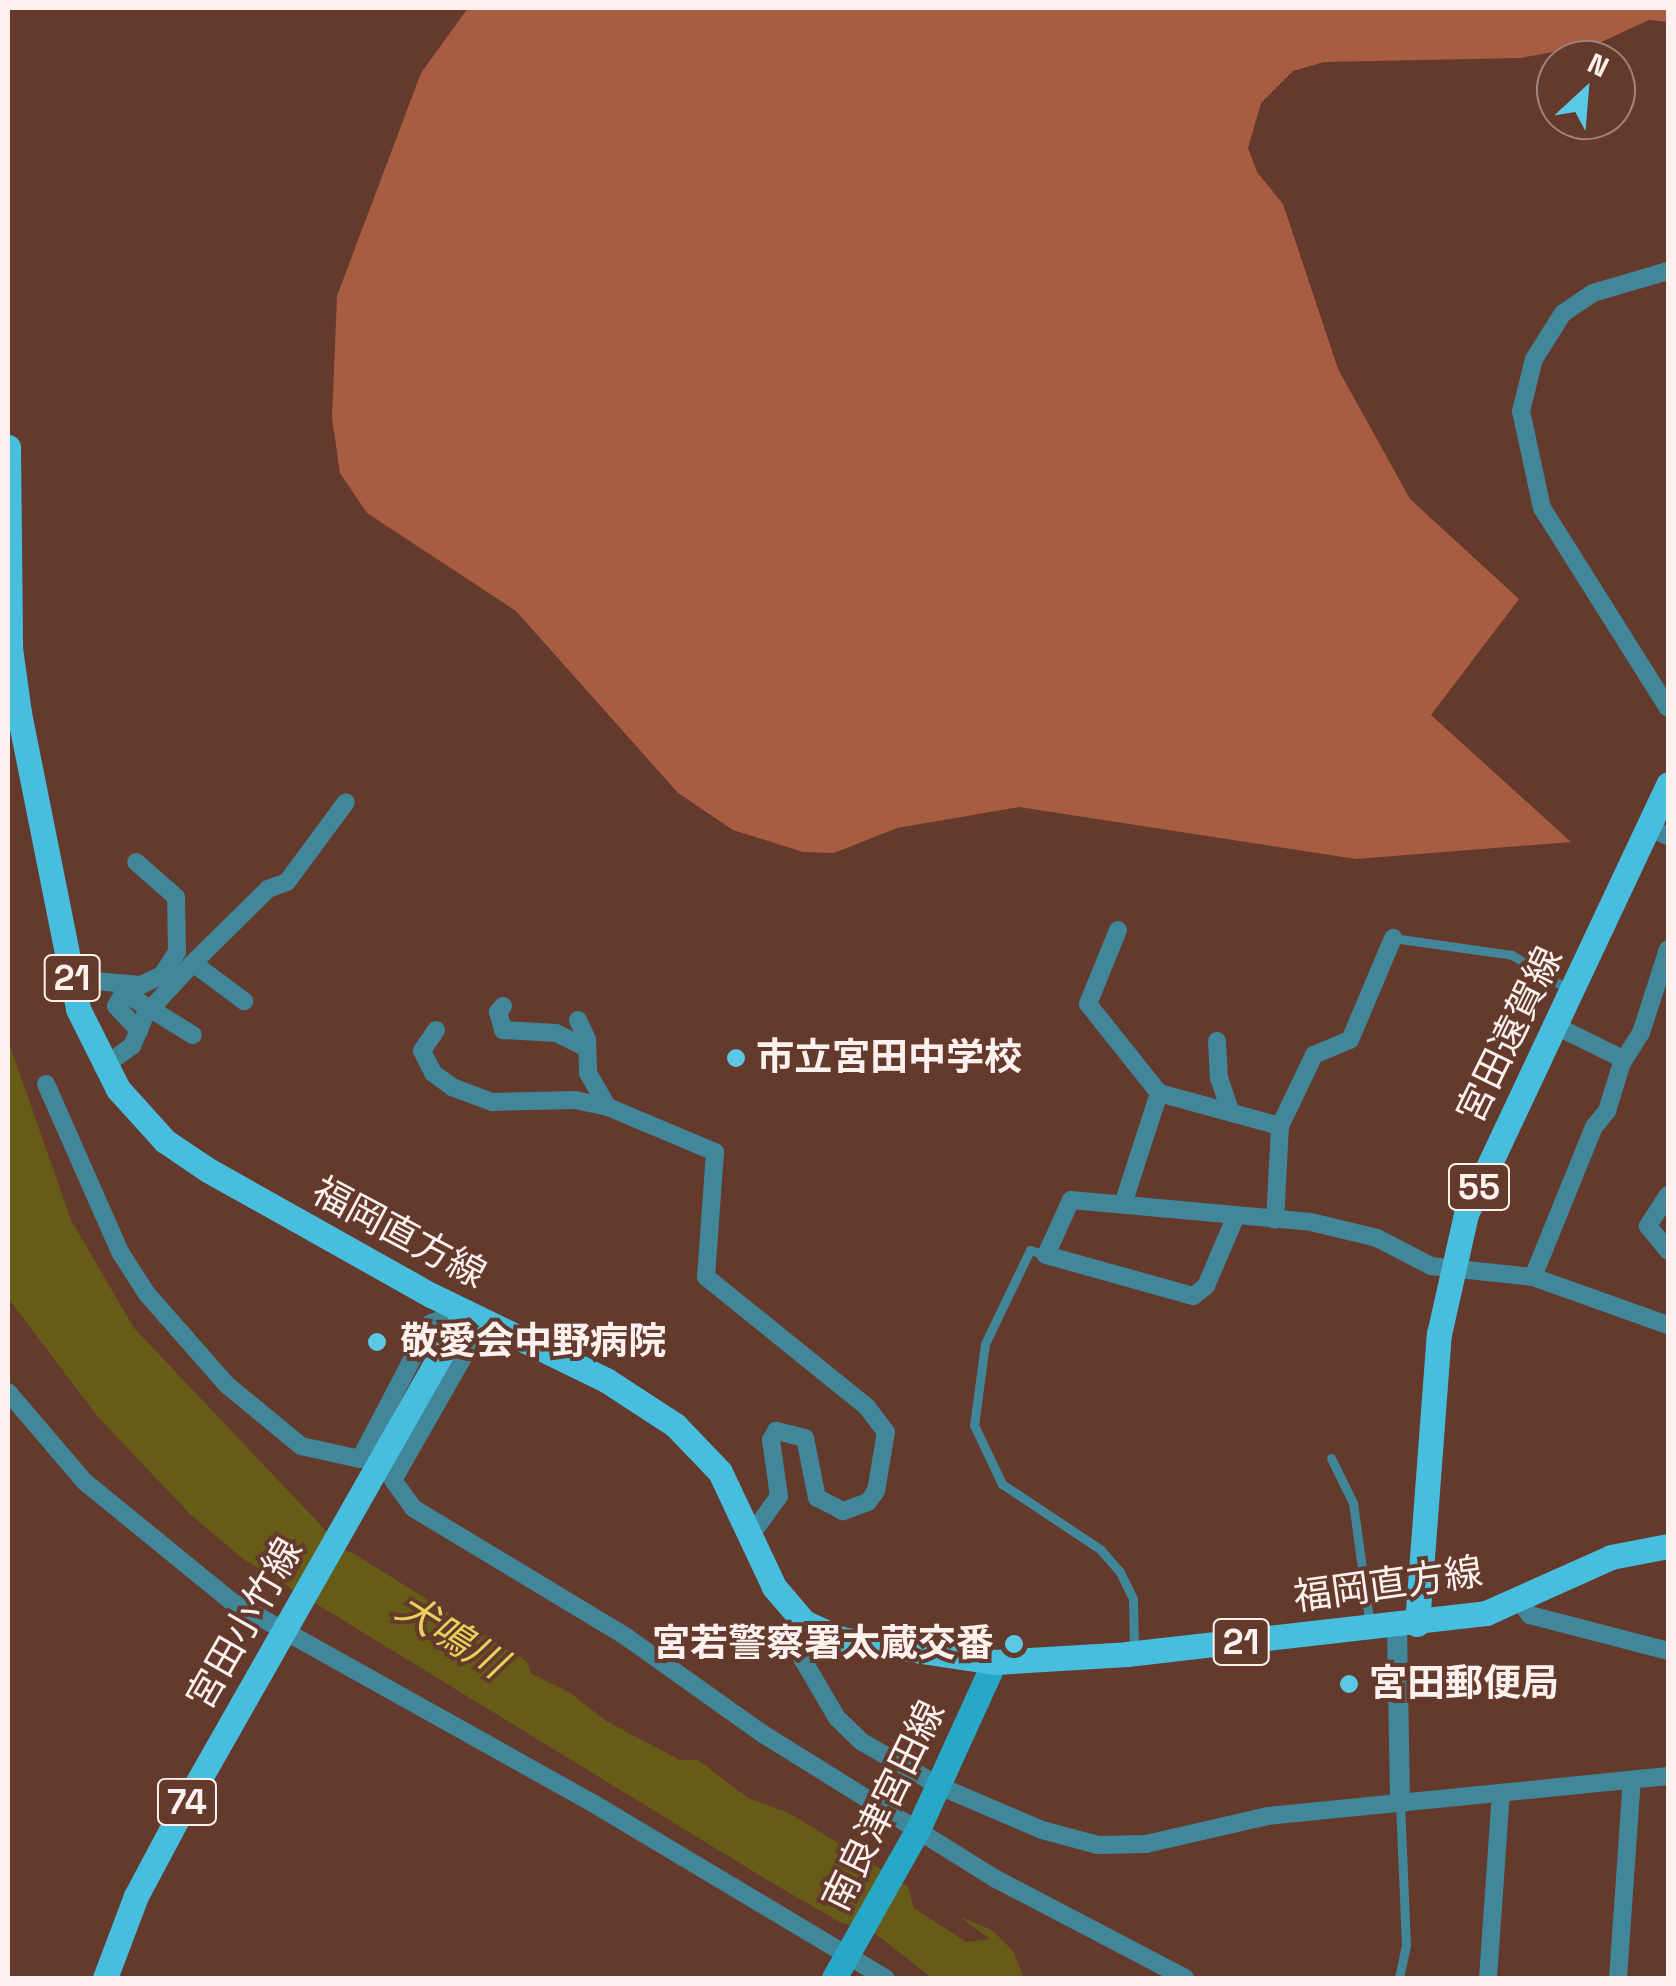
<!DOCTYPE html>
<meta charset="utf-8">
<style>
body{margin:0}
#map{position:relative;width:1676px;height:1986px;overflow:hidden;background:#633a2c;font-family:"Space Grotesk","Noto Sans JP",sans-serif}
div>[style]{position:absolute}
[style*='--x']{left:calc(var(--x)*1px);top:calc(var(--y)*1px);width:calc(var(--w)*1px);rotate:calc(var(--a)*1deg)}
.forest>*{inset:0;background:#a85c42}
.water>*{inset:0;background:#675b18}
.river>*{height:35px;margin:-17.5px;padding:0 17.5px;transform-origin:17.5px;border-radius:17.5px;background:#675b18}
.service>*{height:9px;margin:-4.5px;padding:0 4.5px;transform-origin:4.5px;border-radius:4.5px;background:#418699}
.minor>*{height:18px;margin:-9px;padding:0 9px;transform-origin:9px;border-radius:9px;background:#418699}
.tertiary>*{height:20px;margin:-10px;padding:0 10px;transform-origin:10px;border-radius:10px;background:#418699}
.secondary>*{height:25px;margin:-12.5px;padding:0 12.5px;transform-origin:12.5px;border-radius:12.5px;background:#28a8c7}
.primary>*{height:25px;margin:-12.5px;padding:0 12.5px;transform-origin:12.5px;border-radius:12.5px;background:#47bede}
.dots>*{width:28px;height:28px;translate:-50% -50%;box-sizing:border-box;border:5px solid #633a2c;border-radius:50%}
span{translate:-50% -50%;white-space:nowrap;text-align:center;line-height:1.15;-webkit-text-stroke:8px #633a2c;paint-order:stroke}
.shield-label span{padding:2px 8px;background:#633a2c;border:2px solid;border-radius:8px;-webkit-text-stroke-width:0}
.shield-label{font-size:35px;color:#fcf1ee;font-weight:700}
.street-label{font-size:38px;color:#fcf1ee}
.poi-label{font-size:38px;color:#fcf1ee;font-weight:700}
.left{translate:0 -50%;text-align:left}
.right{translate:-100% -50%;text-align:right}
.water-label{font-size:40px;color:#e7d25e;font-style:italic}
.frame{position:absolute;inset:0;border:10px solid #fcf1ee;pointer-events:none}
.north{position:absolute;left:1536px;top:40px;width:100px;height:100px;box-sizing:border-box;background:#633a2c;border:2px solid #a0837a;border-radius:50%;rotate:26deg;font-size:28px;font-weight:700;line-height:40px;text-align:center;color:#fcf1ee}
.north::after{content:'';display:block;margin:auto;width:35px;height:45px;background:#5bc8e6;clip-path:polygon(50% 0,100% 100%,50% 72%,0 100%)}
</style>
<div id="map">
<div class="forest">
<div style="clip-path:polygon(468px 8px,1668px 8px,1668px 22px,1649px 20px,1597px 44px,1520px 58px,1324px 62px,1293px 71px,1261px 103px,1248px 148px,1257px 172px,1283px 204px,1338px 369px,1410px 499px,1519px 599px,1431px 715px,1571px 842px,1356px 859px,1019px 807px,897px 828px,834px 853px,803px 852px,733px 830px,678px 793px,516px 611px,367px 513px,340px 473px,332px 418px,337px 296px,421px 73px)"></div>
</div>
<div class="water">
<div style="clip-path:polygon(8px 1040px,71px 1220px,134px 1328px,403px 1612px,569px 1692px,606px 1721px,680px 1760px,698px 1760px,748px 1798px,789px 1813px,882px 1870px,908px 1887px,914px 1908px,966px 1942px,990px 1939px,960px 1917px,992px 1930px,1013px 1951px,1024px 1978px,932px 1978px,877px 1935px,840px 1922px,769px 1881px,243px 1559px,190px 1514px,98px 1417px,8px 1298px)"></div>
</div>
<div class="river">
<div style="--x:344;--y:1568;--w:198;--a:31.8"></div>
</div>
<div class="service">
<div style="--x:1393;--y:938;--w:120;--a:8.1"></div>
<div style="--x:1512;--y:955;--w:66;--a:31.3"></div>
<div style="--x:1046;--y:1255;--w:17;--a:-163"></div>
<div style="--x:1030;--y:1250;--w:104;--a:115.6"></div>
<div style="--x:985;--y:1344;--w:82;--a:97.7"></div>
<div style="--x:974;--y:1425;--w:65;--a:64.6"></div>
<div style="--x:1002;--y:1484;--w:118;--a:33.6"></div>
<div style="--x:1100;--y:1549;--w:30;--a:49"></div>
<div style="--x:1120;--y:1572;--w:30;--a:64"></div>
<div style="--x:1133;--y:1599;--w:51;--a:88.9"></div>
<div style="--x:1331;--y:1458;--w:50;--a:63.9"></div>
<div style="--x:1353;--y:1503;--w:124;--a:82.1"></div>
<div style="--x:1399;--y:1978;--w:34;--a:-78"></div>
<div style="--x:1406;--y:1945;--w:142;--a:-92.4"></div>
</div>
<div class="minor">
<div style="--x:1668;--y:271;--w:78;--a:163.7"></div>
<div style="--x:1593;--y:293;--w:36;--a:146"></div>
<div style="--x:1563;--y:313;--w:54;--a:122.2"></div>
<div style="--x:1534;--y:359;--w:54;--a:104"></div>
<div style="--x:1521;--y:411;--w:99;--a:77.8"></div>
<div style="--x:1542;--y:508;--w:236;--a:57.8"></div>
<div style="--x:1652;--y:829;--w:17;--a:24"></div>
<div style="--x:1118;--y:930;--w:80;--a:112.1"></div>
<div style="--x:1088;--y:1004;--w:114;--a:51.4"></div>
<div style="--x:193;--y:963;--w:64;--a:36.7"></div>
<div style="--x:72;--y:979;--w:69;--a:5"></div>
<div style="--x:141;--y:985;--w:23;--a:-25"></div>
<div style="--x:162;--y:975;--w:27;--a:-57"></div>
<div style="--x:177;--y:952;--w:55;--a:-91"></div>
<div style="--x:176;--y:897;--w:53;--a:-138.8"></div>
<div style="--x:127;--y:987;--w:22;--a:120"></div>
<div style="--x:116;--y:1006;--w:34;--a:47"></div>
<div style="--x:123;--y:992;--w:82;--a:31.6"></div>
<div style="--x:503;--y:1006;--w:8;--a:130"></div>
<div style="--x:498;--y:1012;--w:19;--a:74"></div>
<div style="--x:503;--y:1030;--w:53;--a:3.2"></div>
<div style="--x:556;--y:1033;--w:34;--a:26"></div>
<div style="--x:578;--y:1020;--w:21;--a:65"></div>
<div style="--x:587;--y:1039;--w:34;--a:88"></div>
<div style="--x:588;--y:1073;--w:39;--a:60"></div>
<div style="--x:608;--y:1107;--w:116;--a:22.8"></div>
<div style="--x:715;--y:1152;--w:125;--a:94.1"></div>
<div style="--x:706;--y:1277;--w:207;--a:38.9"></div>
<div style="--x:867;--y:1407;--w:31;--a:53"></div>
<div style="--x:886;--y:1432;--w:60;--a:99.6"></div>
<div style="--x:876;--y:1491;--w:14;--a:126"></div>
<div style="--x:868;--y:1502;--w:27;--a:160"></div>
<div style="--x:843;--y:1511;--w:29;--a:-153"></div>
<div style="--x:817;--y:1498;--w:61;--a:-101.3"></div>
<div style="--x:805;--y:1438;--w:30;--a:-166"></div>
<div style="--x:776;--y:1431;--w:10;--a:119"></div>
<div style="--x:771;--y:1440;--w:57;--a:81.9"></div>
<div style="--x:779;--y:1496;--w:48;--a:125.7"></div>
<div style="--x:436;--y:1030;--w:25;--a:124"></div>
<div style="--x:422;--y:1051;--w:25;--a:63"></div>
<div style="--x:433;--y:1073;--w:24;--a:36"></div>
<div style="--x:452;--y:1087;--w:43;--a:20.6"></div>
<div style="--x:492;--y:1102;--w:83;--a:-1.4"></div>
<div style="--x:575;--y:1100;--w:34;--a:12"></div>
<div style="--x:1217;--y:1041;--w:37;--a:87"></div>
<div style="--x:1219;--y:1078;--w:37;--a:71"></div>
<div style="--x:1622;--y:1063;--w:36;--a:-58"></div>
<div style="--x:1641;--y:1033;--w:88;--a:-72.2"></div>
<div style="--x:103;--y:1067;--w:36;--a:-36"></div>
<div style="--x:132;--y:1046;--w:34;--a:-67"></div>
<div style="--x:145;--y:1015;--w:71;--a:-47.3"></div>
<div style="--x:193;--y:963;--w:105;--a:-44.6"></div>
<div style="--x:268;--y:889;--w:20;--a:-20"></div>
<div style="--x:287;--y:882;--w:99;--a:-53.6"></div>
<div style="--x:46;--y:1084;--w:184;--a:66.2"></div>
<div style="--x:120;--y:1252;--w:50;--a:57.3"></div>
<div style="--x:147;--y:1294;--w:121;--a:48.7"></div>
<div style="--x:227;--y:1385;--w:96;--a:39.5"></div>
<div style="--x:301;--y:1446;--w:60;--a:12.4"></div>
<div style="--x:360;--y:1459;--w:153;--a:-62.4"></div>
<div style="--x:431;--y:1323;--w:36;--a:-18"></div>
<div style="--x:465;--y:1312;--w:35;--a:83"></div>
<div style="--x:469;--y:1347;--w:153;--a:119.7"></div>
<div style="--x:393;--y:1480;--w:34;--a:54"></div>
<div style="--x:413;--y:1508;--w:248;--a:31.1"></div>
<div style="--x:625;--y:1636;--w:169;--a:35.4"></div>
<div style="--x:763;--y:1734;--w:274;--a:31.9"></div>
<div style="--x:996;--y:1879;--w:213;--a:27.6"></div>
<div style="--x:1280;--y:1126;--w:79;--a:-64.4"></div>
<div style="--x:1314;--y:1055;--w:39;--a:-23"></div>
<div style="--x:1350;--y:1040;--w:111;--a:-67.1"></div>
<div style="--x:1668;--y:1195;--w:37;--a:123"></div>
<div style="--x:1648;--y:1226;--w:32;--a:51"></div>
<div style="--x:1123;--y:1204;--w:117;--a:-72"></div>
<div style="--x:1159;--y:1093;--w:125;--a:15.3"></div>
<div style="--x:1280;--y:1126;--w:94;--a:93"></div>
<div style="--x:1235;--y:1218;--w:74;--a:113.1"></div>
<div style="--x:1206;--y:1286;--w:16;--a:142"></div>
<div style="--x:1193;--y:1296;--w:153;--a:-164.4"></div>
<div style="--x:1046;--y:1255;--w:60;--a:-65.6"></div>
<div style="--x:1071;--y:1200;--w:241;--a:5.2"></div>
<div style="--x:1311;--y:1222;--w:68;--a:13.6"></div>
<div style="--x:1377;--y:1238;--w:61;--a:27.4"></div>
<div style="--x:1431;--y:1266;--w:103;--a:6.2"></div>
<div style="--x:1533;--y:1277;--w:143;--a:19.6"></div>
<div style="--x:1533;--y:1277;--w:162;--a:-67.9"></div>
<div style="--x:1594;--y:1127;--w:21;--a:-51"></div>
<div style="--x:1607;--y:1111;--w:54;--a:-72.9"></div>
<div style="--x:1623;--y:1059;--w:75;--a:-153.8"></div>
<div style="--x:8;--y:1392;--w:118;--a:49.5"></div>
<div style="--x:85;--y:1482;--w:188;--a:39.2"></div>
<div style="--x:231;--y:1601;--w:412;--a:29.2"></div>
<div style="--x:591;--y:1802;--w:343;--a:30.9"></div>
<div style="--x:1519;--y:1600;--w:19;--a:54"></div>
<div style="--x:1530;--y:1615;--w:143;--a:14.6"></div>
<div style="--x:804;--y:1622;--w:38;--a:92"></div>
<div style="--x:803;--y:1660;--w:67;--a:59.6"></div>
<div style="--x:837;--y:1718;--w:35;--a:44"></div>
<div style="--x:862;--y:1742;--w:89;--a:29.7"></div>
<div style="--x:939;--y:1786;--w:112;--a:23.1"></div>
<div style="--x:1042;--y:1830;--w:58;--a:15"></div>
<div style="--x:1098;--y:1845;--w:48;--a:-1.2"></div>
<div style="--x:1146;--y:1844;--w:125;--a:-12.9"></div>
<div style="--x:1268;--y:1816;--w:402;--a:-5.7"></div>
<div style="--x:1488;--y:1978;--w:185;--a:-86"></div>
<div style="--x:1618;--y:1978;--w:198;--a:-86"></div>
</div>
<div class="tertiary">
<div style="--x:1397;--y:1626;--w:176;--a:89"></div>
</div>
<div class="secondary">
<div style="--x:834;--y:1978;--w:171;--a:-60.6"></div>
<div style="--x:918;--y:1829;--w:183;--a:-65.5"></div>
</div>
<div class="primary">
<div style="--x:8;--y:447;--w:201;--a:89.4"></div>
<div style="--x:10;--y:648;--w:66;--a:82.1"></div>
<div style="--x:19;--y:713;--w:302;--a:78.7"></div>
<div style="--x:78;--y:1009;--w:89;--a:63.4"></div>
<div style="--x:118;--y:1089;--w:70;--a:47.9"></div>
<div style="--x:165;--y:1141;--w:52;--a:34"></div>
<div style="--x:208;--y:1170;--w:256;--a:29.3"></div>
<div style="--x:431;--y:1295;--w:195;--a:25.9"></div>
<div style="--x:606;--y:1380;--w:82;--a:33.1"></div>
<div style="--x:675;--y:1425;--w:65;--a:46.2"></div>
<div style="--x:720;--y:1472;--w:127;--a:64.8"></div>
<div style="--x:774;--y:1587;--w:46;--a:49.4"></div>
<div style="--x:804;--y:1622;--w:41;--a:24.7"></div>
<div style="--x:841;--y:1639;--w:155;--a:8.5"></div>
<div style="--x:994;--y:1662;--w:133;--a:-3.4"></div>
<div style="--x:1127;--y:1654;--w:361;--a:-6.5"></div>
<div style="--x:1486;--y:1613;--w:137;--a:-24.1"></div>
<div style="--x:1611;--y:1557;--w:58;--a:-10.9"></div>
<div style="--x:1417;--y:1624;--w:291;--a:-85.7"></div>
<div style="--x:1439;--y:1334;--w:123;--a:-77.3"></div>
<div style="--x:1466;--y:1214;--w:475;--a:-64.8"></div>
<div style="--x:105;--y:1978;--w:88;--a:-69.3"></div>
<div style="--x:136;--y:1896;--w:92;--a:-62"></div>
<div style="--x:179;--y:1815;--w:579;--a:-60.38"></div>
</div>
<div class="dots">
<div style="left:736px;top:1058px;background:#5bc8e6"></div>
<div style="left:377px;top:1342px;background:#5bc8e6"></div>
<div style="left:1014px;top:1644px;background:#5bc8e6"></div>
<div style="left:1349px;top:1684px;background:#5bc8e6"></div>
</div>
<div class="shield-label">
<span style="left:72px;top:978px">21</span>
<span style="left:1479px;top:1187px">55</span>
<span style="left:1241px;top:1642px">21</span>
<span style="left:187px;top:1802px">74</span>
</div>
<div class="street-label">
<span style="left:1510px;top:1035px;rotate:-64deg">宮田遠賀線</span>
<span style="left:399px;top:1233px;rotate:28deg">福岡直方線</span>
<span style="left:1388px;top:1585px;rotate:-8deg">福岡直方線</span>
<span style="left:245px;top:1624px;rotate:-60deg">宮田小竹線</span>
<span style="left:884px;top:1806px;rotate:-64deg">南良津宮田線</span>
</div>
<div class="poi-label">
<span class="left" style="left:756px;top:1058px">市立宮田中学校</span>
<span class="left" style="left:400px;top:1342px">敬愛会中野病院</span>
<span class="right" style="left:994px;top:1644px">宮若警察署太蔵交番</span>
<span class="left" style="left:1369px;top:1684px">宮田郵便局</span>
</div>
<div class="water-label">
<span style="left:451px;top:1636px;rotate:32deg">犬鳴川</span>
</div>
<div class="frame"></div>
<div class="north">N</div>
</div>
